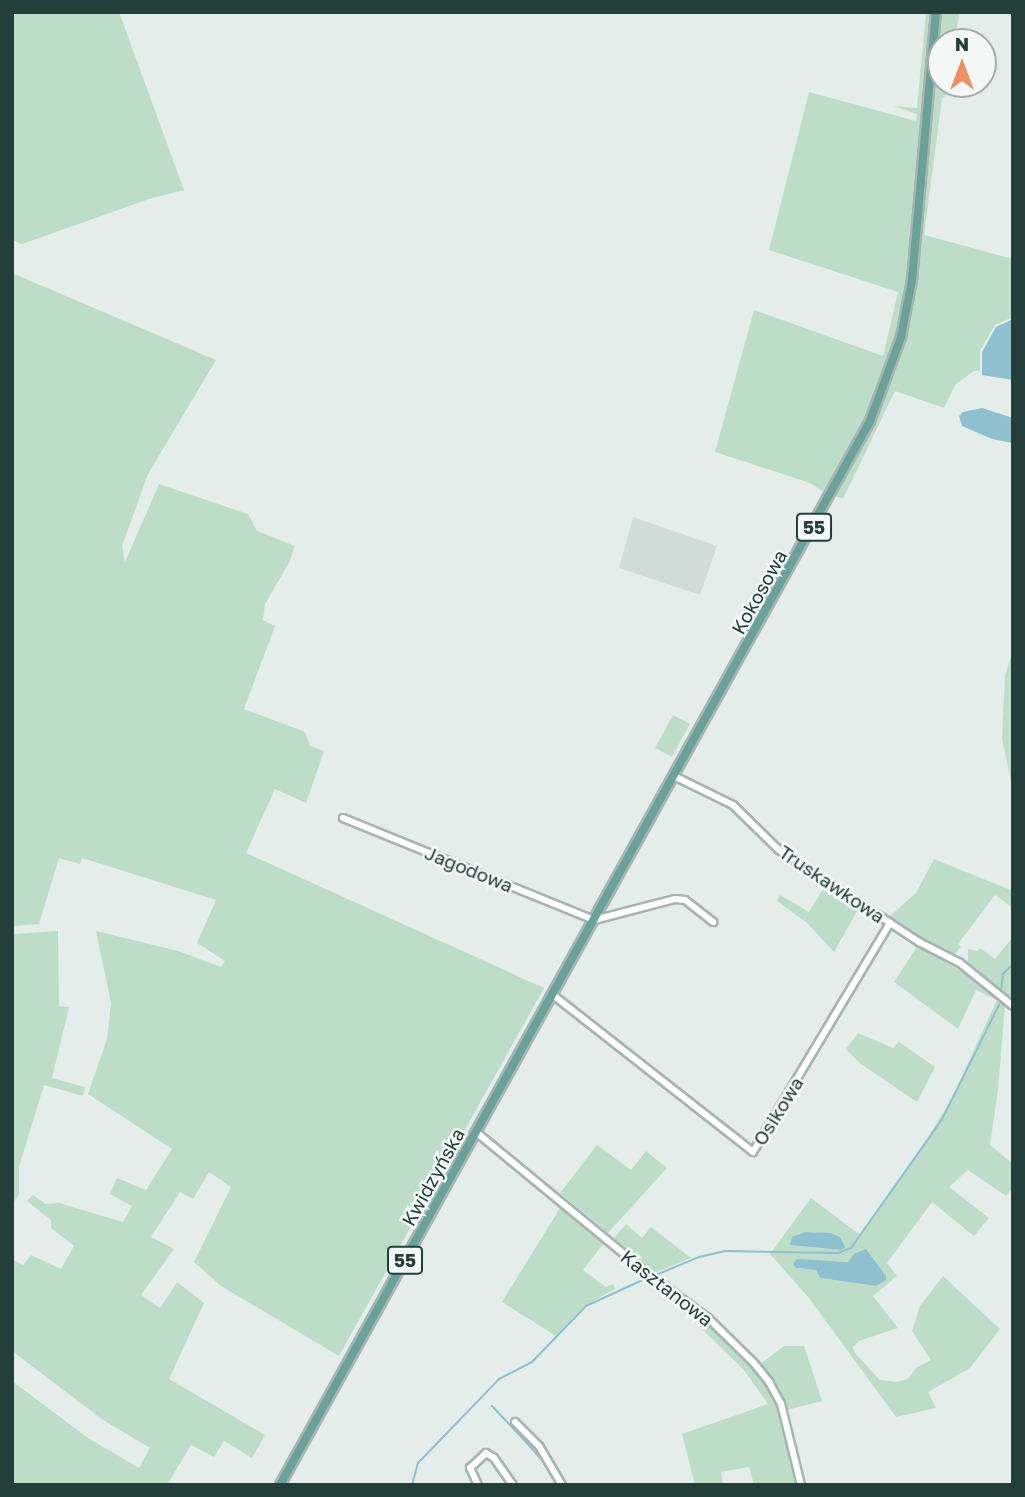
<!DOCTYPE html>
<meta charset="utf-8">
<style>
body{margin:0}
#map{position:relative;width:1025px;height:1497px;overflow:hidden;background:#e4edea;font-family:"Golos Text",sans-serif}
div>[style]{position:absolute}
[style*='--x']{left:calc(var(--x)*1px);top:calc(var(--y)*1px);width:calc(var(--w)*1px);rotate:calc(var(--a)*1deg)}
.built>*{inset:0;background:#d2ddd9}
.green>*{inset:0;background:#beddc9}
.water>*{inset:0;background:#8ec0d0}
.stream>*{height:2px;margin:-1px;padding:0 1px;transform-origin:1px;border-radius:1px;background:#8ec0d0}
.roads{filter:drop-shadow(2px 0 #a7b5b2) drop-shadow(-2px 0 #a7b5b2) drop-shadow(0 2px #a7b5b2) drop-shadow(0 -2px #a7b5b2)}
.minor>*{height:6px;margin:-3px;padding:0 3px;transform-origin:3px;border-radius:3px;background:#fff}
.major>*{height:8px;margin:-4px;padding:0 4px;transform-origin:4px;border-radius:4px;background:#6aa198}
span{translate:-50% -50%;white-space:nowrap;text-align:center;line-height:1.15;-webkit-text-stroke:5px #f4f9f7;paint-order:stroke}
.shield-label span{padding:2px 5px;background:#f4f9f7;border:2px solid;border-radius:5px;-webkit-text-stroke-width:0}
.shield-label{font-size:18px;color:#243e3a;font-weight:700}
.street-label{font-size:19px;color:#243e3a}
.frame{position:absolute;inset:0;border:14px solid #243e3a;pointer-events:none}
.north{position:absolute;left:927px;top:28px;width:70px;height:70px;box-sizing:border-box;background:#f4f9f7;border:2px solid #a1aeab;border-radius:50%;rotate:0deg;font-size:19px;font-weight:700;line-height:28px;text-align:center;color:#243e3a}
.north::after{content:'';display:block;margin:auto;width:24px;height:32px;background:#ee9161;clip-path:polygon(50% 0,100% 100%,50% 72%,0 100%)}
</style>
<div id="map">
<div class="built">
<div style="clip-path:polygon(633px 517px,717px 546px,700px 595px,619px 568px)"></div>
</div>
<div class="green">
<div style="clip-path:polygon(12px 12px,119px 12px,184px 190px,149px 199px,22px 244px,12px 240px)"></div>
<div style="clip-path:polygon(926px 12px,960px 12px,954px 42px,941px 42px,941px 84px,957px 84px,942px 99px,924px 235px,1013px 259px,1013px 317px,995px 325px,980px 351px,980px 371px,974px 371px,955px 385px,944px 408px,895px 391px,843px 499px,824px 492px,810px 483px,715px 452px,754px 310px,883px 356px,898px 292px,769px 250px,809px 92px,916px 121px,917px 114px,893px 106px,917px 108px)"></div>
<div style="clip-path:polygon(12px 273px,216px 360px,148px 474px,122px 546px,125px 562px,159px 484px,248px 514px,257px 531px,295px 546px,289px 563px,265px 604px,263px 620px,275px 626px,244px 709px,305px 732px,310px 746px,324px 751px,306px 803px,275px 789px,246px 853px,544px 988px,339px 1356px,221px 1286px,194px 1262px,231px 1187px,209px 1172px,193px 1199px,180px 1192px,151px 1237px,174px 1249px,141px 1295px,160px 1308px,177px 1282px,204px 1303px,169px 1379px,265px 1435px,252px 1458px,224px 1441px,214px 1457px,191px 1445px,167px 1485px,12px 1485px,12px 1381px,88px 1438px,139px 1468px,150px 1448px,103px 1420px,12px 1351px,12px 1259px,23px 1265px,31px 1255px,61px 1269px,74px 1246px,51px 1228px,51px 1220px,27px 1201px,33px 1195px,46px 1204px,59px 1203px,123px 1222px,132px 1206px,110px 1194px,117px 1178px,146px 1190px,172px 1149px,88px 1094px,107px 1039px,111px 1003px,96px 931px,178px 951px,221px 967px,225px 961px,197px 943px,216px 900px,82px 858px,80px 864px,59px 858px,39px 924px,12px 926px)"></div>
<div style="clip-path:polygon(1013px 650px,1013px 790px,1002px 738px,1005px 676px)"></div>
<div style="clip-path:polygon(673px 715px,690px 724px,672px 757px,655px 748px)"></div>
<div style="clip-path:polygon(934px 859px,1013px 891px,1013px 908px,995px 895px,958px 944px,961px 947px,954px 955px,925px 941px,889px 917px,916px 893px)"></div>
<div style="clip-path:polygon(825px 886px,860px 906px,834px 952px,807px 923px,777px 901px,780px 895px,809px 912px)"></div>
<div style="clip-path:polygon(58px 931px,59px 1006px,69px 1007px,52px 1078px,85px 1087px,83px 1096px,44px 1085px,19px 1167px,19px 1194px,12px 1205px,12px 934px)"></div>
<div style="clip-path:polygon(evenodd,1013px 937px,1013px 1011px,1005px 1005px,998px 1090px,990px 1145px,1013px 1164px,1013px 1187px,1006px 1196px,968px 1170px,949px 1187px,989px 1218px,974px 1236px,932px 1202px,887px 1263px,897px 1276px,873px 1296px,898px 1328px,859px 1341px,853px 1347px,855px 1353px,880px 1380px,897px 1382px,908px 1379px,916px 1368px,931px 1360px,912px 1331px,920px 1306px,943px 1276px,1000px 1329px,970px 1368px,928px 1392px,936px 1408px,896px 1417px,809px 1298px,770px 1254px,811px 1198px,860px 1235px,920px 1151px,953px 1096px,997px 1000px,976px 990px,958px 1029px,894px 982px,918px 945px,980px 983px,982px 977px,968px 965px,968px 949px,977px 951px,980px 948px,995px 959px,1013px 937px,806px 1232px,816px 1232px,841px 1250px,790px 1245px,798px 1234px,806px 1232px,1013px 937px,866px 1249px,886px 1276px,876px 1286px,820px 1278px,816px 1270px,796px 1268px,829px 1261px,849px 1262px,866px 1249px)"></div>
<div style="clip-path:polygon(858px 1033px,893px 1048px,899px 1042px,935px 1067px,917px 1102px,861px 1064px,846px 1049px)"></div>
<div style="clip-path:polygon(597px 1145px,631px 1170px,646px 1151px,667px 1168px,608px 1233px,560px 1193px)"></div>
<div style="clip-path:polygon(560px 1208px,603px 1244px,583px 1270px,606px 1287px,613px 1284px,615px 1289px,586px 1305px,556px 1336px,502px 1302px)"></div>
<div style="clip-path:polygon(626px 1224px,642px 1238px,651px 1227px,691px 1258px,654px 1273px,612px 1240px)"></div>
<div style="clip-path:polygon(709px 1324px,755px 1368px,784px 1346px,804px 1346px,822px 1401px,779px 1412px,798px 1485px,754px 1485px,749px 1467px,721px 1472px,723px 1485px,695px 1485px,682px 1434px,768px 1404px,744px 1370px,703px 1330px)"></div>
</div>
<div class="water">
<div style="clip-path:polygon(1013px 319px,1013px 380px,982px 375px,982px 352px,996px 327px)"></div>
<div style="clip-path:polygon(982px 408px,1013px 418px,1013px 443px,992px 439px,962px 426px,959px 416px,963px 412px)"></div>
<div style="clip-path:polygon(805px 1232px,831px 1233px,840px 1237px,845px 1247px,841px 1250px,790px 1245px,792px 1237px)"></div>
<div style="clip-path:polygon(866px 1249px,886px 1276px,886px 1280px,876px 1286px,820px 1278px,816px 1270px,796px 1268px,793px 1264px,797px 1259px,848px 1262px,854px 1254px)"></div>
</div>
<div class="stream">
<div style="--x:1001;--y:992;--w:18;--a:-84"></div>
<div style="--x:1003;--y:974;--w:14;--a:-45"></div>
<div style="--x:658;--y:1274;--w:44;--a:-22.5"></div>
<div style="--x:699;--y:1257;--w:28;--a:-13"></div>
<div style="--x:726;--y:1251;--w:112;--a:1"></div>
<div style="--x:838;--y:1253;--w:14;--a:-21"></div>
<div style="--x:851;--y:1248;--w:156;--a:-54.7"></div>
<div style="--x:941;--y:1121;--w:130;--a:-63.4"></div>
<div style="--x:492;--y:1406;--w:51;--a:46.6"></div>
<div style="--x:527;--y:1443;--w:32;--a:49"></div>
<div style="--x:548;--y:1467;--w:20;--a:63"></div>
<div style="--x:412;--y:1485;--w:23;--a:-75"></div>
<div style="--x:418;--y:1463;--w:117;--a:-46"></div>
<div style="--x:499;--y:1379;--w:37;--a:-27"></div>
<div style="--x:532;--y:1362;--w:78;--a:-46"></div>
<div style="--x:586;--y:1306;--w:67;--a:-24.7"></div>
</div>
<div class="roads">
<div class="minor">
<div style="--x:674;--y:776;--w:66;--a:26.2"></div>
<div style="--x:733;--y:805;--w:64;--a:44.4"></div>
<div style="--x:779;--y:850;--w:168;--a:33.3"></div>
<div style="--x:919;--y:942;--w:46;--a:27.1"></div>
<div style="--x:960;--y:963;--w:68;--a:39.1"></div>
<div style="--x:343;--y:818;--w:271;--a:22.1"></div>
<div style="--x:594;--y:920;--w:84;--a:-14.5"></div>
<div style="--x:675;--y:899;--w:10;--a:6"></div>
<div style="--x:685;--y:900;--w:36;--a:38"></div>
<div style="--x:553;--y:995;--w:254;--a:38.1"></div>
<div style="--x:753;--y:1152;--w:267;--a:-59.1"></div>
<div style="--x:476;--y:1132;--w:223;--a:39.5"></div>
<div style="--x:648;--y:1274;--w:74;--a:36.3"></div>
<div style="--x:708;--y:1318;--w:63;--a:44.4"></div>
<div style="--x:753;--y:1362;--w:26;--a:51"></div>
<div style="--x:769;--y:1382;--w:25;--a:61"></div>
<div style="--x:781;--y:1404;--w:83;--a:76.1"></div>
<div style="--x:515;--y:1422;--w:34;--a:45"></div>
<div style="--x:539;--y:1446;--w:45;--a:59.5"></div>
<div style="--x:478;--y:1485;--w:19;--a:-115"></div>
<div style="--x:470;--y:1468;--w:22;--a:-43"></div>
<div style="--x:486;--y:1453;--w:9;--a:32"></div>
<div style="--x:494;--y:1458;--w:33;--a:55"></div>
</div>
<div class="major">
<div style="--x:280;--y:1485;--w:1217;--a:-60.99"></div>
<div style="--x:870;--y:421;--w:90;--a:-69.7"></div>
<div style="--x:901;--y:337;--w:58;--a:-79.1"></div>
<div style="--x:912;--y:280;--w:269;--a:-84.9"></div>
</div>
</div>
<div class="shield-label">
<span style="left:814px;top:527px">55</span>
<span style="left:405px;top:1260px">55</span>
</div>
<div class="street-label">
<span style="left:759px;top:592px;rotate:-61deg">Kokosowa</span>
<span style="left:469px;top:869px;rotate:22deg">Jagodowa</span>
<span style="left:832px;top:884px;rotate:34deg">Truskawkowa</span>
<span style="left:778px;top:1111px;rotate:-58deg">Osikowa</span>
<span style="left:433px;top:1177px;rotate:-61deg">Kwidzyńska</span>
<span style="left:667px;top:1288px;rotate:38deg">Kasztanowa</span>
</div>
<div class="frame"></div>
<div class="north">N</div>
</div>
